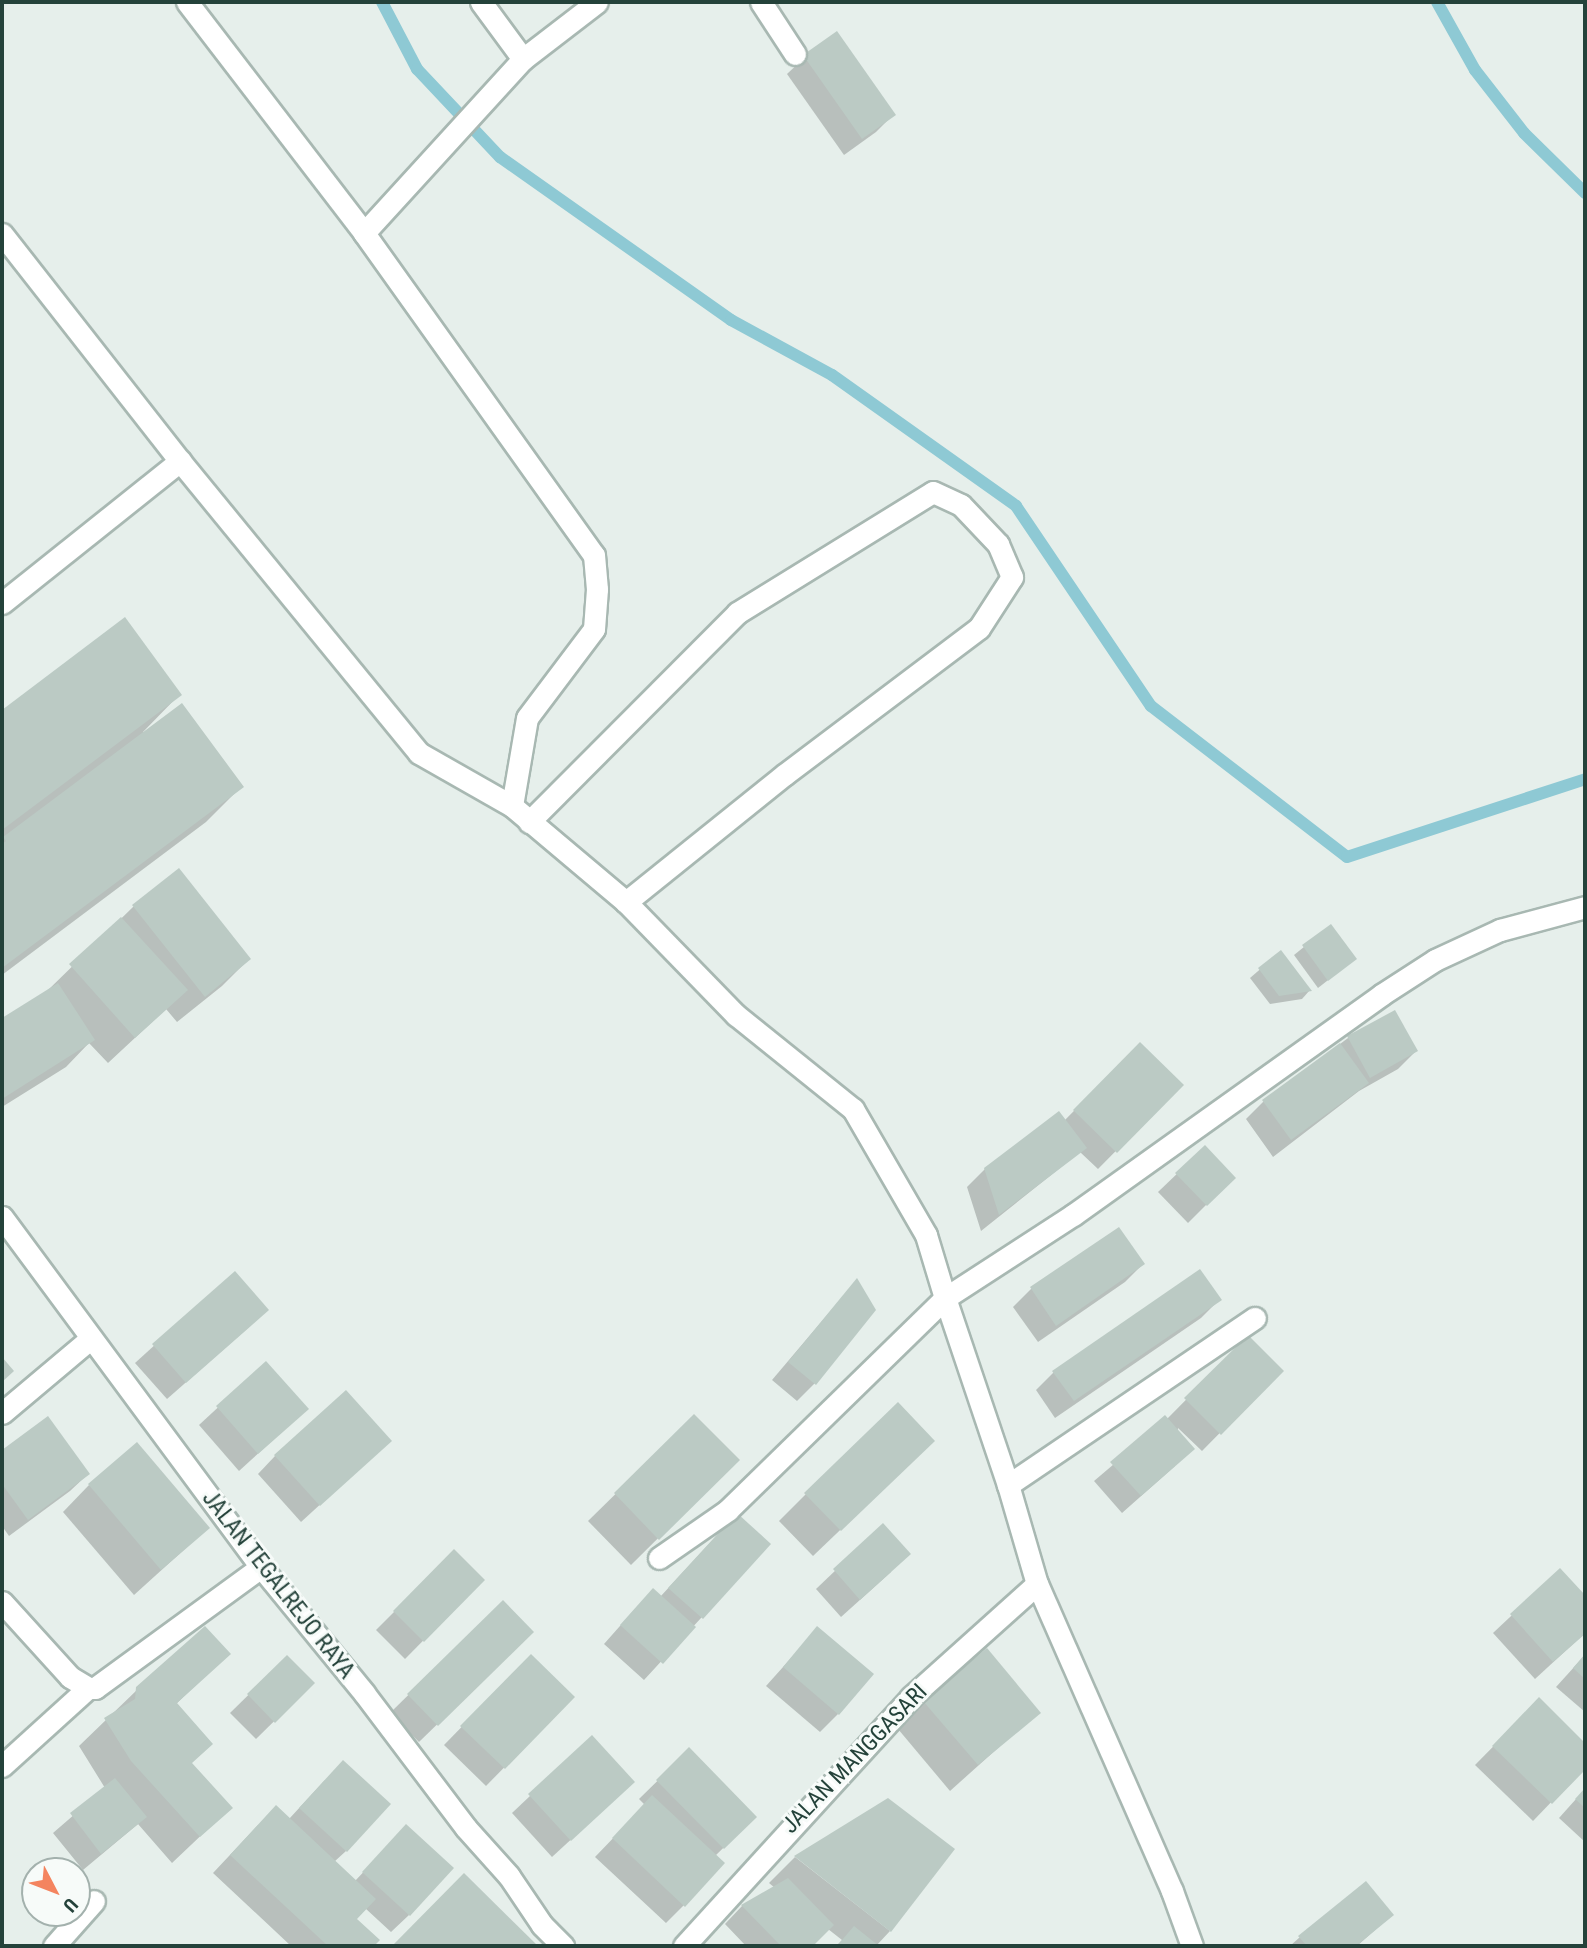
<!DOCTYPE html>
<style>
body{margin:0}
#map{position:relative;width:1587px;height:1948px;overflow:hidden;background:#e6efeb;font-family:"Roboto Condensed",sans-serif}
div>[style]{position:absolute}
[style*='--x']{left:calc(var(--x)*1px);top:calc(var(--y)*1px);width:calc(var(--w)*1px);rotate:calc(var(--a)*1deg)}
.shadow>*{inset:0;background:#0003}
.stream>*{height:12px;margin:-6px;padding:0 6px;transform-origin:6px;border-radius:6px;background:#8ec9d4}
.building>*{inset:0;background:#bbcac4}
.roads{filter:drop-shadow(2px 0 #a8b8b2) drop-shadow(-2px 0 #a8b8b2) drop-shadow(0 2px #a8b8b2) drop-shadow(0 -2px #a8b8b2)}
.minor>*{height:21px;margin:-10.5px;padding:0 10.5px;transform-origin:10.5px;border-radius:10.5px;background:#fff}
span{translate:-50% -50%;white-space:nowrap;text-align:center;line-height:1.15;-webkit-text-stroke:6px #f7fbf9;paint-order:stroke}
.street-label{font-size:23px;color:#24423a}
.frame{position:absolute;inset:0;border:4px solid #24423a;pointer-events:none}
.north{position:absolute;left:21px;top:1857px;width:70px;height:70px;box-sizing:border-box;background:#f7fbf9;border:2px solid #a3b1ad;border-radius:50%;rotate:132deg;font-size:19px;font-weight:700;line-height:28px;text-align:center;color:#24423a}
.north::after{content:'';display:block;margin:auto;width:24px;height:32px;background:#f4845f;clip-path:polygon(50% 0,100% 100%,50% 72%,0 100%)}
</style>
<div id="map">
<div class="shadow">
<div style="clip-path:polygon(805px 57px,894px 114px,876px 132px,844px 155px,787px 74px)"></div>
<div style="clip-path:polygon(124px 620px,180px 694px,143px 732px,241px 787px,206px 822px,2px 975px,2px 713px)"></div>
<div style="clip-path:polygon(179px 870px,249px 959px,222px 986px,177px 1022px,166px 1009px,108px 1063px,89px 1043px,66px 1067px,2px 1107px,2px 1021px,45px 993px,133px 907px)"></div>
<div style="clip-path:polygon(1330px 926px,1355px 959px,1318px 988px,1294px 955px)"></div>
<div style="clip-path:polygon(1280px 952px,1310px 990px,1302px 999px,1270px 1004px,1250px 978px)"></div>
<div style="clip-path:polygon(1394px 1012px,1416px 1051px,1398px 1069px,1359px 1091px,1273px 1157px,1246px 1119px,1263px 1102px,1348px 1038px)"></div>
<div style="clip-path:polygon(1140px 1044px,1181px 1085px,1098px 1169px,1080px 1152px,981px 1231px,967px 1187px,985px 1169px,1064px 1121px)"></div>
<div style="clip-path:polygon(1205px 1147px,1234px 1177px,1188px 1223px,1158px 1192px)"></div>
<div style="clip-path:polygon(1143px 1264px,1125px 1282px,1038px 1342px,1013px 1307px,1031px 1289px)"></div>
<div style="clip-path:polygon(234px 1273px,249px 1327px,167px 1399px,135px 1363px)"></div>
<div style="clip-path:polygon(856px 1281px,815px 1383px,797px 1401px,772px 1380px)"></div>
<div style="clip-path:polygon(1219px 1300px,1201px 1318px,1055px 1418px,1036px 1390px,1054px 1372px)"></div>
<div style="clip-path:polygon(1248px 1337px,1281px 1371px,1202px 1451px,1178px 1428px,1175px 1466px,1122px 1513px,1094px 1481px,1167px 1419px)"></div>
<div style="clip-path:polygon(266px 1363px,307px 1409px,239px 1471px,199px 1425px)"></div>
<div style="clip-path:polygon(694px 1417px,737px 1460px,631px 1565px,588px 1521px)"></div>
<div style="clip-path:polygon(48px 1419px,88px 1474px,70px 1491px,9px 1536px,2px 1526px,2px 1453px)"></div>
<div style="clip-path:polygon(275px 1456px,371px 1458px,301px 1522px,258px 1474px)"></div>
<div style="clip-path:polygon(906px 1467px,813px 1556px,779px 1521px,806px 1494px)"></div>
<div style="clip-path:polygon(89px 1485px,208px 1528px,134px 1595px,63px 1512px)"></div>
<div style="clip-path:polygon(883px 1525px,891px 1572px,841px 1617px,816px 1589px)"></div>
<div style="clip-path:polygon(719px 1533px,769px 1544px,644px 1680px,604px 1644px,635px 1609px,660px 1597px)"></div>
<div style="clip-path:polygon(454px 1552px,483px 1580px,405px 1659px,376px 1630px)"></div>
<div style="clip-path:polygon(1560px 1570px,1585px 1598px,1585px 1633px,1535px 1679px,1493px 1633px)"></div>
<div style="clip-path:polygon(503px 1602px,532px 1632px,419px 1742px,390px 1713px)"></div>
<div style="clip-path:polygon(818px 1628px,838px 1714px,820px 1732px,766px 1686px)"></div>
<div style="clip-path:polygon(228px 1654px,176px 1704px,191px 1764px,230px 1808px,172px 1863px,138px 1824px,83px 1870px,53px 1833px,105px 1788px,79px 1746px,138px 1689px)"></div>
<div style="clip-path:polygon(1585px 1655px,1585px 1712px,1556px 1687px)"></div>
<div style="clip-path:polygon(531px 1656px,573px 1697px,486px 1786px,444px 1745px)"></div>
<div style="clip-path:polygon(287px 1657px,313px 1683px,256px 1739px,230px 1713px)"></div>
<div style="clip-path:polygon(1539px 1700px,1585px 1745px,1585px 1767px,1533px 1821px,1475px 1765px)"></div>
<div style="clip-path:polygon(925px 1702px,1038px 1712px,950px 1791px,898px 1729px)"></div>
<div style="clip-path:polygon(689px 1750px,755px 1817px,715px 1856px,684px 1905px,666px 1923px,595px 1857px,645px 1805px,639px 1799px)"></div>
<div style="clip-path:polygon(325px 1780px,346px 1851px,334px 1862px,355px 1881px,389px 1845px,409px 1915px,391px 1932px,365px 1908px,355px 1919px,377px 1940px,372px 1946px,291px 1946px,213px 1873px,258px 1825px,289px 1819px)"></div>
<div style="clip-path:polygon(1585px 1789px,1585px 1842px,1559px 1818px)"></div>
<div style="clip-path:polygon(530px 1796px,615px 1799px,552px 1857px,512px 1813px)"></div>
<div style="clip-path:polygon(795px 1857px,890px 1931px,876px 1946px,836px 1946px,842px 1940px,828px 1929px,811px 1946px,746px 1946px,725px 1924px,742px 1906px,775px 1888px,769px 1883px)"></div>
<div style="clip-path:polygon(464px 1876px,535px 1946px,394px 1946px)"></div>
<div style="clip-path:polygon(1392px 1915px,1357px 1946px,1290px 1946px,1300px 1937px)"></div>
</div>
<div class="stream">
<div style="--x:382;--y:2;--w:76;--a:62.4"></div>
<div style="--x:417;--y:69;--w:121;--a:46.7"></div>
<div style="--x:500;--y:157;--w:283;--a:35.2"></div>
<div style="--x:731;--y:320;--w:115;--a:28.6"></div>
<div style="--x:832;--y:375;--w:226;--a:35.4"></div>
<div style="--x:1016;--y:506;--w:241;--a:56"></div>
<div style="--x:1151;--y:706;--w:247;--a:37.6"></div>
<div style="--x:1347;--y:857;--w:250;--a:-18.1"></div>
<div style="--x:1437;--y:2;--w:78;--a:60.8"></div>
<div style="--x:1475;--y:70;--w:80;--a:52.1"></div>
<div style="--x:1524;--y:133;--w:86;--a:44.5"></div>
</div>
<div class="building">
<div style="clip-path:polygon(837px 31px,896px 115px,862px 139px,803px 55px)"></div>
<div style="clip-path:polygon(125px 617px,182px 695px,2px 830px,2px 710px)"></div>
<div style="clip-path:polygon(182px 703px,244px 787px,2px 968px,2px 844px,6px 841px,3px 837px)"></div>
<div style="clip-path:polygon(179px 868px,251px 959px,205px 997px,132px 905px)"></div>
<div style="clip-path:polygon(121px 917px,188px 990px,135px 1038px,69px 964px)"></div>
<div style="clip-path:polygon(1331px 924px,1357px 959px,1328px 981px,1302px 945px)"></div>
<div style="clip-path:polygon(1281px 950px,1312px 991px,1279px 996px,1258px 968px)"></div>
<div style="clip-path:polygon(58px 983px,95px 1040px,2px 1099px,2px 1018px)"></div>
<div style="clip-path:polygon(1395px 1010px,1418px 1051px,1370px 1078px,1347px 1036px)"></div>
<div style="clip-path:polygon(1140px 1042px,1184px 1085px,1117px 1153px,1073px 1110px)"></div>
<div style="clip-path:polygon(1340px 1043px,1369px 1083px,1291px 1140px,1262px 1100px)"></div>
<div style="clip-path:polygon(1059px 1111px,1087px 1148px,999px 1215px,984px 1168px)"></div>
<div style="clip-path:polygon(1205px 1145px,1236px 1178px,1207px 1206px,1175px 1173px)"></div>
<div style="clip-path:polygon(1119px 1227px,1145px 1264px,1056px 1326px,1030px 1287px)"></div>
<div style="clip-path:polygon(1200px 1269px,1222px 1300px,1074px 1401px,1052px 1371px)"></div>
<div style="clip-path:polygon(235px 1271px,269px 1310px,186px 1383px,152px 1344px)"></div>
<div style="clip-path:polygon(857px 1278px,876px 1310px,816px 1385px,788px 1362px)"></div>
<div style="clip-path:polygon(1248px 1335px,1284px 1371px,1221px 1435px,1184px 1398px)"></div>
<div style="clip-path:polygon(2px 1357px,14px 1371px,2px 1382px)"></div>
<div style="clip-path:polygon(266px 1361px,309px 1409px,258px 1454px,216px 1406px)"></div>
<div style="clip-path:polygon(346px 1390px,392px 1441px,320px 1506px,274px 1455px)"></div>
<div style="clip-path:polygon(898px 1402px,935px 1441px,841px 1531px,804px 1493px)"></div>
<div style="clip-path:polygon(694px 1414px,740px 1460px,659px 1540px,614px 1493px)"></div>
<div style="clip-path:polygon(1165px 1415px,1195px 1449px,1141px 1496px,1110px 1462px)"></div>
<div style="clip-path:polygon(48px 1416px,90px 1474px,28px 1520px,2px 1484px,2px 1450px)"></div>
<div style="clip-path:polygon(137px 1442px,210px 1528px,161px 1570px,88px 1484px)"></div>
<div style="clip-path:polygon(737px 1513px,771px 1544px,703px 1619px,668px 1588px)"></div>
<div style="clip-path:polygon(883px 1523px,911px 1554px,860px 1600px,833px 1569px)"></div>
<div style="clip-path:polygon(454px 1549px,485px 1580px,424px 1642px,393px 1611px)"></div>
<div style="clip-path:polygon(1560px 1568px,1585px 1595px,1585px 1634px,1553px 1662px,1510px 1614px)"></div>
<div style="clip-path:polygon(653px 1588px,696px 1627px,663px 1664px,620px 1625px)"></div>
<div style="clip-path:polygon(503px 1600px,534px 1632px,438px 1726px,407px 1694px)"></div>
<div style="clip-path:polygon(205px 1626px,231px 1654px,177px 1703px,213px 1744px,192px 1763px,233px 1808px,200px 1837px,131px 1761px,104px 1718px,135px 1699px,136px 1687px)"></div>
<div style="clip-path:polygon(817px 1626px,874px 1674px,839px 1715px,783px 1667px)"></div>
<div style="clip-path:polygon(987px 1648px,1041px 1713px,978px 1765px,923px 1701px)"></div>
<div style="clip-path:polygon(531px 1654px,575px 1697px,505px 1769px,460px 1726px)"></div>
<div style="clip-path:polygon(1585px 1654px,1585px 1679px,1573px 1668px)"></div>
<div style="clip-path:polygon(287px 1655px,315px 1683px,275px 1723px,247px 1694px)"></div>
<div style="clip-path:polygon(1539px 1697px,1585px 1743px,1585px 1770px,1552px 1804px,1492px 1746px)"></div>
<div style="clip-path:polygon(592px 1735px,635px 1782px,571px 1841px,528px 1794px)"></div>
<div style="clip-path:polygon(689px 1747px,757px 1817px,724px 1849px,656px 1780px)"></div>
<div style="clip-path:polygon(343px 1760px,391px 1804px,347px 1852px,299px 1808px)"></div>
<div style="clip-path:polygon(115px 1778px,147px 1817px,101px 1854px,70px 1813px)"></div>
<div style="clip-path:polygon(1585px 1788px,1585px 1808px,1575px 1799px)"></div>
<div style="clip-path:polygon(652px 1795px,725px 1863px,685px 1907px,612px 1838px)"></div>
<div style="clip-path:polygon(888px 1798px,955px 1849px,891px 1932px,794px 1856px)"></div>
<div style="clip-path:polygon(276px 1805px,376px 1899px,357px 1919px,380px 1940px,374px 1946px,328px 1946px,230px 1855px)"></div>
<div style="clip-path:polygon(406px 1824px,454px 1868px,410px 1916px,362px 1872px)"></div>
<div style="clip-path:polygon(464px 1873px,538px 1946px,392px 1946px)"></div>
<div style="clip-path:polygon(788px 1878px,834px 1925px,813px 1946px,781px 1946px,741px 1905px)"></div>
<div style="clip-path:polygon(1366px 1881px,1394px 1915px,1356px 1946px,1307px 1946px,1298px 1936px)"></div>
<div style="clip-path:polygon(854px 1926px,879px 1946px,837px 1946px)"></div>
</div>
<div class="roads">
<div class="minor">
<div style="--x:187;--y:2;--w:291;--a:52.5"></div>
<div style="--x:364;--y:233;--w:396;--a:54.5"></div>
<div style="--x:594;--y:555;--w:34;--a:85"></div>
<div style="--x:597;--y:589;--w:40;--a:94.3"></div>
<div style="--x:594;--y:629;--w:111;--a:127"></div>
<div style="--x:527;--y:718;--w:89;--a:99.7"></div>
<div style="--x:512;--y:806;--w:149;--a:40.1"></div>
<div style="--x:626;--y:902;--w:158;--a:45.8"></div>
<div style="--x:736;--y:1015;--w:150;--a:38.8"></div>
<div style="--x:853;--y:1109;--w:146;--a:59.9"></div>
<div style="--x:926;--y:1235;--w:66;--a:73.2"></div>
<div style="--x:945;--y:1298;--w:303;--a:135.7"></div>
<div style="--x:728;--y:1510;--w:84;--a:145.2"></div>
<div style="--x:481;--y:2;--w:71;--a:53.6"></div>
<div style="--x:761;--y:2;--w:62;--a:56.8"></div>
<div style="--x:364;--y:233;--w:236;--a:-47.6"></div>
<div style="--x:523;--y:59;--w:93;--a:-37.6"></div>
<div style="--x:2;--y:234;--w:288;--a:51.9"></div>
<div style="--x:180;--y:461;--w:377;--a:50.7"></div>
<div style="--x:419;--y:753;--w:107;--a:29.7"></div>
<div style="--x:2;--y:603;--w:228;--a:-38.6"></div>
<div style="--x:529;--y:822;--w:295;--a:-45.1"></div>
<div style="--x:737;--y:613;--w:230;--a:-31.7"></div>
<div style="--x:933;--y:492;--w:31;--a:25"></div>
<div style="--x:961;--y:505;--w:54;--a:46.5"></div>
<div style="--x:998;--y:544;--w:36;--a:67"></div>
<div style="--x:1012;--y:577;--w:61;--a:122.9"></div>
<div style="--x:979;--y:628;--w:244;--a:143"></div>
<div style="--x:784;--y:775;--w:203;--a:141.2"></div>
<div style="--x:2;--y:1217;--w:435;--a:53.5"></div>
<div style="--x:261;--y:1567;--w:163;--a:50.7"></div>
<div style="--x:364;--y:1693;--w:169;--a:52.9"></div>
<div style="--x:466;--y:1828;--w:64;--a:48.1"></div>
<div style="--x:509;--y:1876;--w:59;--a:56"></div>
<div style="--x:542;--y:1925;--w:30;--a:45"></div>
<div style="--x:2;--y:1413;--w:115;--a:-40.1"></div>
<div style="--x:1008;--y:1485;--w:298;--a:-34.1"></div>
<div style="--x:2;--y:1602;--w:101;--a:47.8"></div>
<div style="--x:70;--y:1677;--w:21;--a:31"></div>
<div style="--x:88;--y:1688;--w:7;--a:0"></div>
<div style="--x:95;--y:1688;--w:205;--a:-36.1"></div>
<div style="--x:2;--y:1766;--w:116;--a:-42.2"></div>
<div style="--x:54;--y:1946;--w:60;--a:-48.4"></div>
<div style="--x:684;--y:1946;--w:337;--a:-47.6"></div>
<div style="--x:911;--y:1697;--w:169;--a:-41.9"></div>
<div style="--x:1192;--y:1946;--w:59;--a:-110"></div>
<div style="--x:1172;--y:1891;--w:335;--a:-113.7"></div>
<div style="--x:1037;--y:1584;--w:103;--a:-106.3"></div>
<div style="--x:1008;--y:1485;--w:197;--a:-108.6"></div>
<div style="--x:945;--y:1298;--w:153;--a:-33"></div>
<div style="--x:1073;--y:1215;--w:379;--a:-35.5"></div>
<div style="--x:1381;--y:995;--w:64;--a:-32.9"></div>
<div style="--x:1435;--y:960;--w:72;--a:-24.8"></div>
<div style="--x:1500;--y:930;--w:88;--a:-15.1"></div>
</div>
</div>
<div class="street-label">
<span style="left:278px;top:1585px;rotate:52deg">JALAN TEGALREJO RAYA</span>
<span style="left:855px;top:1759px;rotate:-46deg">JALAN MANGGASARI</span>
</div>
<div class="frame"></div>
<div class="north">U</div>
</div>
